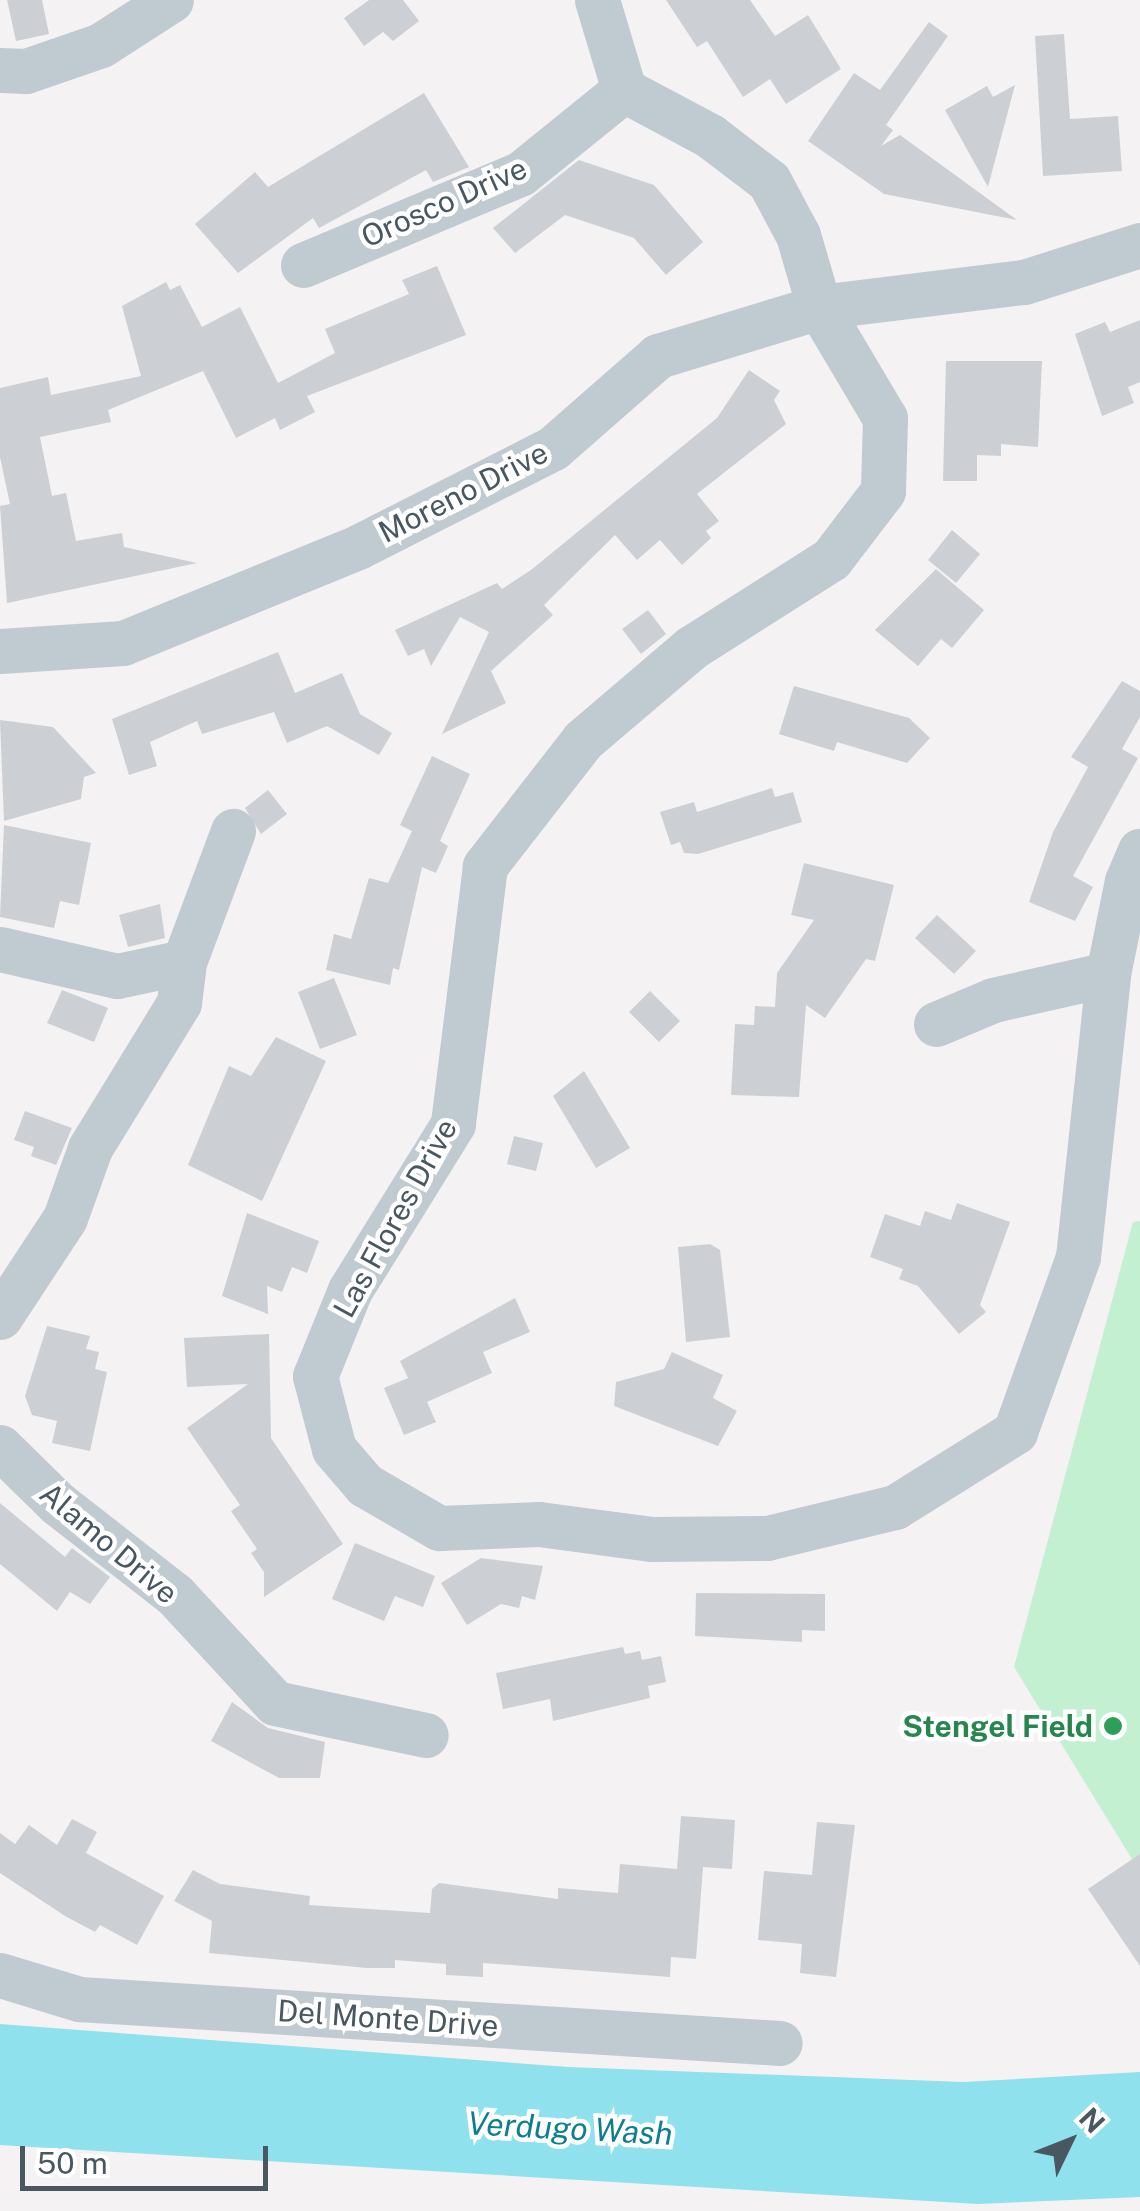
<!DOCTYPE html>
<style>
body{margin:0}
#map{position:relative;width:1140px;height:2211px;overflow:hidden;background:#f4f2f2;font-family:"Public Sans",sans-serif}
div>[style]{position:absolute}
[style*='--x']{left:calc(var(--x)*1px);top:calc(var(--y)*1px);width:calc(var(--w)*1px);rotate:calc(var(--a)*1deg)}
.green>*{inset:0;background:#c2f0d0}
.water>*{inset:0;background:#8fe1ed}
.building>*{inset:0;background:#ccd0d4}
.minor>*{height:45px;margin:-22.5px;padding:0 22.5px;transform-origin:22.5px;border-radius:22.5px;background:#c0cad1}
.dots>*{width:28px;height:28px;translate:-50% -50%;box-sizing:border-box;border:5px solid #fff;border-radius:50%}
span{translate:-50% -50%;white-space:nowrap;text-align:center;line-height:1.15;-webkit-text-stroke:9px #fff;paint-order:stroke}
.street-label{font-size:30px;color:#495760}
.leisure-label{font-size:30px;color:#27864d;font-weight:700}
.right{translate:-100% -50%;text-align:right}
.water-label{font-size:32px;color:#0d7f91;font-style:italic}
.north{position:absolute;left:1020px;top:2091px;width:100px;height:100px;-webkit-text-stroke:8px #fff;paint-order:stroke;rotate:47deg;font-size:28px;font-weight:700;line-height:40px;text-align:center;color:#495760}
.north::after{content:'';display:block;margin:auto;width:35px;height:45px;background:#495760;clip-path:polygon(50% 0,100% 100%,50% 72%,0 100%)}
.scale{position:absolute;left:20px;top:2146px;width:248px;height:45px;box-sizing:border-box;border:5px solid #495760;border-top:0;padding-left:12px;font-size:30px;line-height:35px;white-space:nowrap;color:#495760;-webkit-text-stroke:8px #fff;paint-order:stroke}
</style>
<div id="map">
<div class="green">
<div style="clip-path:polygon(1140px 1221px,1140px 1872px,1014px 1667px,1133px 1222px)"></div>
</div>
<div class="water">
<div style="clip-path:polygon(0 2024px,568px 2067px,963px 2082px,1140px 2072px,1140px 2197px,978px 2204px,0 2145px)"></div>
</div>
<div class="building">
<div style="clip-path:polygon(7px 0,42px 0,49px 34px,16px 41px)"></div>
<div style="clip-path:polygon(369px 0,403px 0,419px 21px,393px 41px,383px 32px,364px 46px,344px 18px)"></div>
<div style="clip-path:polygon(666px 0,750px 0,775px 36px,808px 15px,841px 69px,786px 104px,770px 79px,743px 97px,707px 41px,697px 47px)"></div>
<div style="clip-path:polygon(929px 22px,948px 36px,886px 125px,893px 130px,881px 146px,900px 135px,1017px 220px,884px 194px,808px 141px,854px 73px,880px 90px)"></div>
<div style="clip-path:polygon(1064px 34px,1070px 119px,1118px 116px,1122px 171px,1043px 176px,1035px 36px)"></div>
<div style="clip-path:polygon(1015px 85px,988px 187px,945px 110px,987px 86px,993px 97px)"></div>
<div style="clip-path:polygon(424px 93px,469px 167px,433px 182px,426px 170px,319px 228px,313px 218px,238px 273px,195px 224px,255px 172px,268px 187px)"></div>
<div style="clip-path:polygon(579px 160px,654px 185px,703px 242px,666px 275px,634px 238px,565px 215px,515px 253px,493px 228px)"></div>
<div style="clip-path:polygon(437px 266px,466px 335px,307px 396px,315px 412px,280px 430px,275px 418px,236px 438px,203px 371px,108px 410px,111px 422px,40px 437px,52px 496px,66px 493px,76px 541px,122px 533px,124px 547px,197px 563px,7px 603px,0 506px,10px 504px,0 457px,0 388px,48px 377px,51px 395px,141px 376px,122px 306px,166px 282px,170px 290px,180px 285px,202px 327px,240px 307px,278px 383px,335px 353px,325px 329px,409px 294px,402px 280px)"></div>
<div style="clip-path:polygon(1140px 320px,1140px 382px,1128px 387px,1134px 403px,1102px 416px,1075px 334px,1105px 322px,1110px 332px)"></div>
<div style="clip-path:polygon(946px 361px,1042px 361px,1038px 447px,1001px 444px,1001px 456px,977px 455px,977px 481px,943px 481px)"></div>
<div style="clip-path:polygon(749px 370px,780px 391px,774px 400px,786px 424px,697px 494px,719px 521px,706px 531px,711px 538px,682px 565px,660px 540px,637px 560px,615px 535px,544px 605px,553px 615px,491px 671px,506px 703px,442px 734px,489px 632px,460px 617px,431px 666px,424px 649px,408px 656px,395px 630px,497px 583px,502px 589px,531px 570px,717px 418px)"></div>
<div style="clip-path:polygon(952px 530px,980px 554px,956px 583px,928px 560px)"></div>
<div style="clip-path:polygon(936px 569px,984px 610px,952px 648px,941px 639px,918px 666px,875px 630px)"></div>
<div style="clip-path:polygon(648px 610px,666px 634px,641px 654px,622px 629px)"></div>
<div style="clip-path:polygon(278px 652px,295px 693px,342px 673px,360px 714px,392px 733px,379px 755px,327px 726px,287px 743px,274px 712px,202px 734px,197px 721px,150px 742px,157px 766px,129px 775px,112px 719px)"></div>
<div style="clip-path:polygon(1122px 681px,1140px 691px,1140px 717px,1122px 749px,1138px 758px,1073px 876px,1093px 887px,1075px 921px,1029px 902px,1053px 832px,1088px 767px,1071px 757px)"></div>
<div style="clip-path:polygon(794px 686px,909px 718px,930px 738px,907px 763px,837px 742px,834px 751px,779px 734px)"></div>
<div style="clip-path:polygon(0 720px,53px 727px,96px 773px,84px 777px,81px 799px,4px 821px)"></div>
<div style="clip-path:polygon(432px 756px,470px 774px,440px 841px,448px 846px,436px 873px,422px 867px,399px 970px,393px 968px,390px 985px,326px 970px,334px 934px,351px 939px,369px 878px,388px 883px,412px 831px,400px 825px)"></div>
<div style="clip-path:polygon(772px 788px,775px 797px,793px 792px,802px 822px,698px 854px,684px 853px,680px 842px,671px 845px,660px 812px,694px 802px,697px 812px)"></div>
<div style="clip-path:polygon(268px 790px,287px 814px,261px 834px,245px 808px)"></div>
<div style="clip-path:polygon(4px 825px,91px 843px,79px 905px,60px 901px,54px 928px,0 917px)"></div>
<div style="clip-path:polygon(804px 863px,894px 885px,875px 961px,866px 959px,825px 1018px,806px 1005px,799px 1097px,731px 1095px,735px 1024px,754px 1025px,755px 1006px,775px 1007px,777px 973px,814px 920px,791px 915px)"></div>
<div style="clip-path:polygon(160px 904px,165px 938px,128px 947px,119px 915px)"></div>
<div style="clip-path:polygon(937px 915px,976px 951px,954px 974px,915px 938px)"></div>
<div style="clip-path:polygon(334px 978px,357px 1035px,320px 1049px,298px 992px)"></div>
<div style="clip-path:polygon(62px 990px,108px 1008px,94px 1042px,47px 1023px)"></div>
<div style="clip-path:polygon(650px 991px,680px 1021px,659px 1042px,629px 1012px)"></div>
<div style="clip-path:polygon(276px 1037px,326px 1061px,262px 1201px,188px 1165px,229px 1066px,251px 1076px)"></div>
<div style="clip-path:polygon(584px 1071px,630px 1148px,596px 1168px,553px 1096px)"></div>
<div style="clip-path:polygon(25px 1111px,72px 1128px,56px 1165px,31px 1156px,34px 1147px,14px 1140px)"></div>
<div style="clip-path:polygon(514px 1136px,543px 1143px,536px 1171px,507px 1164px)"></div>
<div style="clip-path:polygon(957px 1203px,1010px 1222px,980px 1305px,986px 1312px,959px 1334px,918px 1286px,899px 1279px,903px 1269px,870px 1257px,885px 1214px,920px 1226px,925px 1211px,951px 1220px)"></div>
<div style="clip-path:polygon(247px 1213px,319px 1241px,307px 1273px,292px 1267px,282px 1292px,267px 1286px,268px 1314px,222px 1296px)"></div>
<div style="clip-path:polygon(710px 1244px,720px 1250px,730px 1337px,686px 1342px,678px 1247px)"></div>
<div style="clip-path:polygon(515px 1298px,530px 1332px,483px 1352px,492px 1373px,427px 1402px,436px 1422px,404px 1435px,384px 1388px,408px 1378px,400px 1361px)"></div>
<div style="clip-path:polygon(47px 1326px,90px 1336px,86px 1349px,99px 1352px,95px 1369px,107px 1372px,90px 1451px,52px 1443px,57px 1421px,32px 1415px,25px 1396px)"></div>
<div style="clip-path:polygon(269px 1334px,271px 1438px,343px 1544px,264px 1597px,264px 1572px,251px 1553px,257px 1549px,231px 1511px,240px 1505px,187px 1428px,248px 1384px,187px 1387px,184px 1338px)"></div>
<div style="clip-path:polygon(672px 1352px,723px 1375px,713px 1398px,737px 1411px,718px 1446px,614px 1406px,616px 1382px,664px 1369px)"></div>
<div style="clip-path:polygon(0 1503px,65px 1557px,72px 1548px,110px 1577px,90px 1604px,70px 1592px,57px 1611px,0 1564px)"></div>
<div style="clip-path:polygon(355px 1543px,435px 1576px,423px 1607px,395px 1596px,384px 1621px,332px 1599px)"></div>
<div style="clip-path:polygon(481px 1558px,543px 1566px,535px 1600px,522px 1596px,519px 1608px,501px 1604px,467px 1625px,441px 1583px)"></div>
<div style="clip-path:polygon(696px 1593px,825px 1594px,825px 1631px,802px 1630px,802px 1642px,695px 1636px)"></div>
<div style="clip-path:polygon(623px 1647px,625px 1654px,640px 1651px,642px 1660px,661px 1656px,666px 1682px,648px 1686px,650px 1698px,553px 1721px,550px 1699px,503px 1709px,496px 1673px)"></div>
<div style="clip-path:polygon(232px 1702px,268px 1728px,325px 1742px,320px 1778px,279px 1778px,211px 1741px)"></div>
<div style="clip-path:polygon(681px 1816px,735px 1820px,732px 1869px,703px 1867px,696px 1959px,671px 1957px,670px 1977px,483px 1963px,483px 1977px,446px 1975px,446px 1964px,395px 1960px,395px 1968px,367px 1968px,209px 1953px,212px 1921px,174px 1901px,193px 1870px,220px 1884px,310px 1896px,309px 1905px,430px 1913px,432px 1889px,439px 1883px,558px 1899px,558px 1888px,618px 1893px,620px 1864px,677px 1869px)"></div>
<div style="clip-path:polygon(72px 1819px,97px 1832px,86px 1853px,164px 1896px,137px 1945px,100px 1925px,95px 1932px,65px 1916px,0 1873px,0 1833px,15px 1844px,29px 1825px,57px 1845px)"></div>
<div style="clip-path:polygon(817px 1822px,855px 1825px,836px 1977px,800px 1973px,802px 1944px,758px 1940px,764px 1871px,812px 1875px)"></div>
<div style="clip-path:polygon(1140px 1854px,1140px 1966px,1088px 1889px)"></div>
</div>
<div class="minor">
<div style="--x:597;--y:0;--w:94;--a:73.3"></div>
<div style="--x:624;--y:90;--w:98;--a:28.1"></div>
<div style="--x:710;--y:136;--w:74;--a:37.3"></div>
<div style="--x:769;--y:181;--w:61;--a:61.8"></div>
<div style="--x:798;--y:235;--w:75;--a:73.7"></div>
<div style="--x:819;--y:307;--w:129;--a:59.3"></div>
<div style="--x:885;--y:418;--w:73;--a:91.6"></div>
<div style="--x:883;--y:491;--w:86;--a:127.4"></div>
<div style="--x:831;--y:559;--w:166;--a:147.6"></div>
<div style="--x:691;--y:648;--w:142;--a:139.6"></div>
<div style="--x:583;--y:740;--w:160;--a:127.9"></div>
<div style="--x:485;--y:866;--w:260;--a:97.1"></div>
<div style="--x:453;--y:1124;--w:195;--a:121.8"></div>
<div style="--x:350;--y:1290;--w:93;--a:112.1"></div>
<div style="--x:315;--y:1376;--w:75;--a:75.4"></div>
<div style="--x:334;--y:1449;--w:48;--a:49.3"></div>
<div style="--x:365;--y:1485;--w:86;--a:30.2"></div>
<div style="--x:439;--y:1528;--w:100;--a:-2.3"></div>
<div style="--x:539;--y:1524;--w:114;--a:7.6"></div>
<div style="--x:652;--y:1539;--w:115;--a:-0.5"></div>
<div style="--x:767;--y:1538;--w:132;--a:-13.6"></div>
<div style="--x:895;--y:1507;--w:142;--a:-32"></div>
<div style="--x:1015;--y:1432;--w:186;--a:-70.2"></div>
<div style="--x:1078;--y:1257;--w:285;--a:-83.9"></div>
<div style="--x:1108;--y:974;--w:95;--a:-78.5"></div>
<div style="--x:1127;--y:881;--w:33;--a:-67"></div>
<div style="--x:0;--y:70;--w:26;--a:2"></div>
<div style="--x:26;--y:71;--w:79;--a:-19.1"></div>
<div style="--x:101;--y:45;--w:83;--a:-32.7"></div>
<div style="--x:303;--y:265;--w:235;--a:-22.8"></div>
<div style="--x:520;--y:174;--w:134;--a:-38.9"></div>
<div style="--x:0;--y:651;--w:123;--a:-3.7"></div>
<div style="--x:123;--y:643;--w:254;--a:-22.2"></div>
<div style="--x:358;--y:547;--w:219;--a:-26.9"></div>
<div style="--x:553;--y:448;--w:140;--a:-41.2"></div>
<div style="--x:658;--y:356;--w:168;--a:-16.9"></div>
<div style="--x:819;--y:307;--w:207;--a:-7"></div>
<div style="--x:1024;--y:282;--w:122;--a:-17.7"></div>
<div style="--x:0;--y:949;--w:120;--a:13"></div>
<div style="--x:117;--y:976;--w:68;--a:-11.8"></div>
<div style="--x:936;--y:1024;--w:62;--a:-22.8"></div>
<div style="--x:993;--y:1000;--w:118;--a:-12.7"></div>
<div style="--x:0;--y:1317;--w:118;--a:-56.7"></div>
<div style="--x:65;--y:1218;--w:74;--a:-70.3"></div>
<div style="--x:90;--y:1148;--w:170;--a:-58.5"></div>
<div style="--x:179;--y:1003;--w:41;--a:-83"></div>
<div style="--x:184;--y:962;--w:140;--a:-69.5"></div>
<div style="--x:0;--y:1447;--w:80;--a:44.5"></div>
<div style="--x:57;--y:1503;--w:150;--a:37.9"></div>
<div style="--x:175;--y:1595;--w:147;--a:47.2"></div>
<div style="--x:275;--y:1703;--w:154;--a:12"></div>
<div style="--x:0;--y:1975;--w:83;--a:16.9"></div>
<div style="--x:79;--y:1999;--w:702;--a:3.59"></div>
</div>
<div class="dots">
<div style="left:1113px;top:1726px;background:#2e9e5b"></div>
</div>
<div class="street-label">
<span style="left:444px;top:202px;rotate:-24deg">Orosco Drive</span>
<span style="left:463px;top:492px;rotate:-27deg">Moreno Drive</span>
<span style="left:395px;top:1218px;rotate:-61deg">Las Flores Drive</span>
<span style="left:109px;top:1543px;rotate:40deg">Alamo Drive</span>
<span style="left:388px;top:2018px;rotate:4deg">Del Monte Drive</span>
</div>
<div class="leisure-label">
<span class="right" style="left:1093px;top:1726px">Stengel Field</span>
</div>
<div class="water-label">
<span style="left:570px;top:2129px;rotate:3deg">Verdugo Wash</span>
</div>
<div class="north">N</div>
<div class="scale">50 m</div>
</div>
